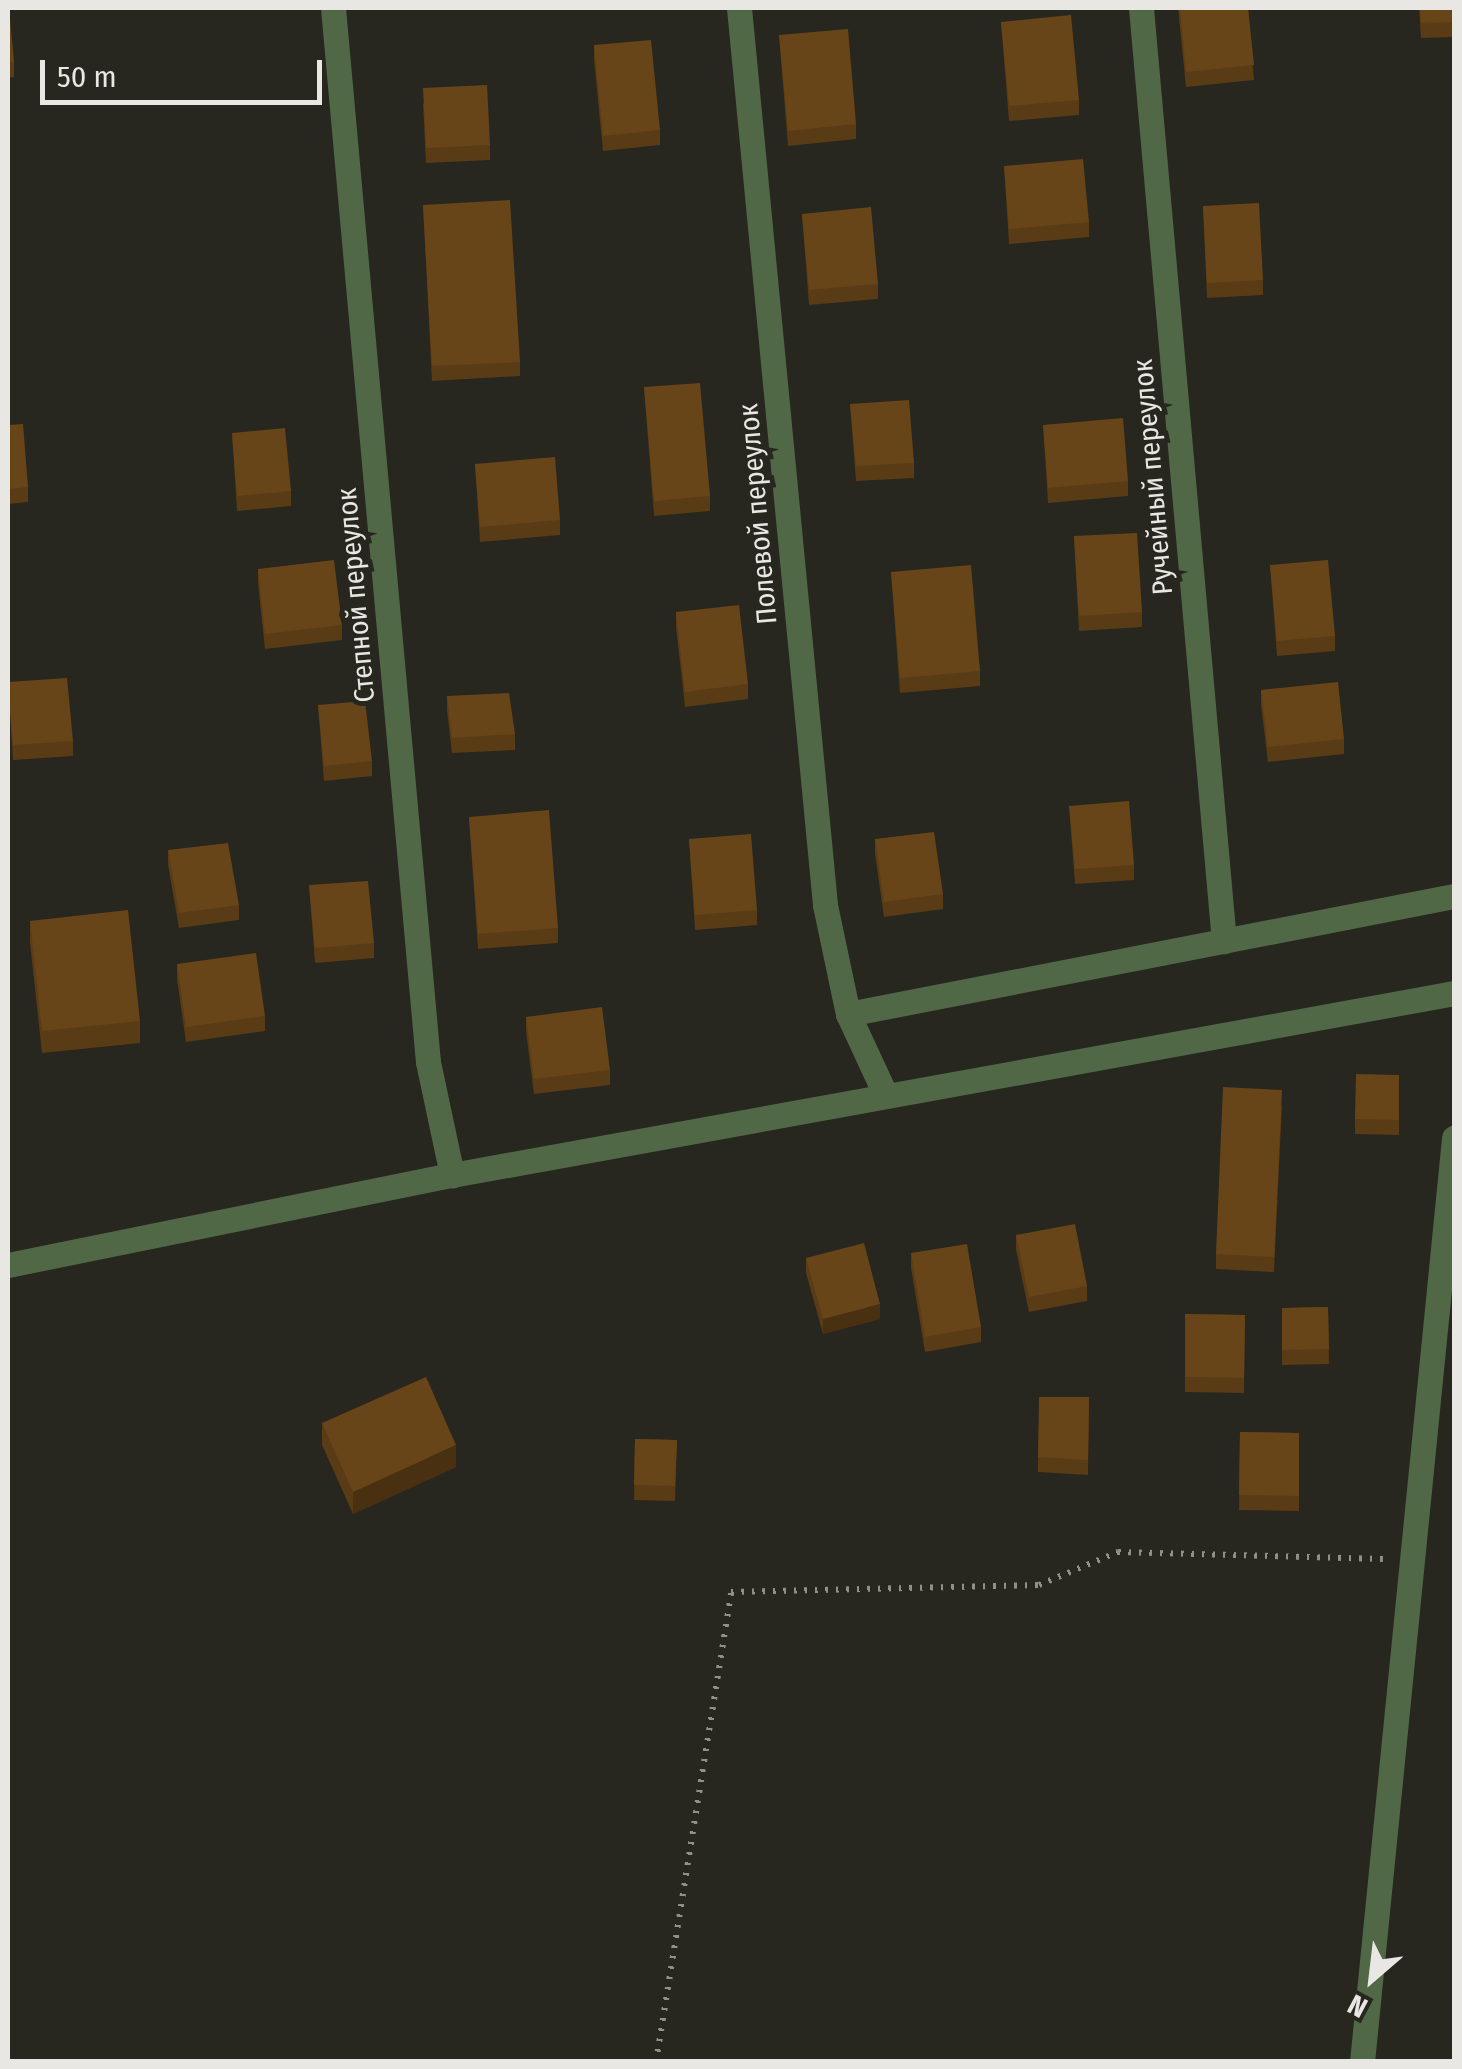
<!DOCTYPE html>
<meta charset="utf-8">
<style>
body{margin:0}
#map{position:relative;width:1462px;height:2069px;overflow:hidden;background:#27261f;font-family:"Fira Sans Condensed",sans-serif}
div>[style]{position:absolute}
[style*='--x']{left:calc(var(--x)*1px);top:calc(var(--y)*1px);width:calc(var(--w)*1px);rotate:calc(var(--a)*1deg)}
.path>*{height:6px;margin-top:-3px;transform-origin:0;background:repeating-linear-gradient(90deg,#908f8a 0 2.5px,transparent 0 10.5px)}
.street>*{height:25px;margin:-12.5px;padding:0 12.5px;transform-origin:12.5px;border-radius:12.5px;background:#516847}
.wall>*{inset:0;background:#593b15}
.shaded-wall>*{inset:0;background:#493011}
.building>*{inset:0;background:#684518}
span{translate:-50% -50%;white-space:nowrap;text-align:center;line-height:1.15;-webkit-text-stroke:10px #27261f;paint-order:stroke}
.street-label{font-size:28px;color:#e8e7e3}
.frame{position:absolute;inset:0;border:10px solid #e8e7e3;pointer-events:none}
.north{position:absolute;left:1322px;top:1929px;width:100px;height:100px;-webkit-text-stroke:8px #27261f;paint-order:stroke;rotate:208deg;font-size:28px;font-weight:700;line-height:40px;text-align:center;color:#e8e7e3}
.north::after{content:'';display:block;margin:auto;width:35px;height:45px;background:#e8e7e3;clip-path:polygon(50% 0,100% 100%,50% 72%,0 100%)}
.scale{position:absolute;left:40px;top:60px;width:282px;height:45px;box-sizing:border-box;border:5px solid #e8e7e3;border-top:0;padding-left:12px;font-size:30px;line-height:35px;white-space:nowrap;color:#e8e7e3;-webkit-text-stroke:8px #27261f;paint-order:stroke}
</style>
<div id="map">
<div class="path">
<div style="--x:656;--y:2062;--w:476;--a:-80.9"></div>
<div style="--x:731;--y:1592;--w:308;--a:-1.3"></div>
<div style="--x:1039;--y:1585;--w:86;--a:-22.7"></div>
<div style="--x:1118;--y:1552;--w:265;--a:1.5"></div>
</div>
<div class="street">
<div style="--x:333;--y:8;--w:1058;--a:84.85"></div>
<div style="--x:428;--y:1062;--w:116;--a:78"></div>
<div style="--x:739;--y:8;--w:901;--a:84.52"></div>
<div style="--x:825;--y:905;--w:111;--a:78.1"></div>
<div style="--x:848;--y:1014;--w:90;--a:65.1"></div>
<div style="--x:1141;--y:8;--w:937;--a:84.92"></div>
<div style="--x:848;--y:1014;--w:617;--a:-11.02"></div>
<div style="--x:8;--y:1265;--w:453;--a:-11.5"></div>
<div style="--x:452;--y:1175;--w:1018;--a:-10.29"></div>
<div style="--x:1362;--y:2062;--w:929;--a:-84.31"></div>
</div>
<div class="wall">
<div style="clip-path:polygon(8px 8px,14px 62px,14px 77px,8px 78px)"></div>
<div style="clip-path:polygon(1178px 8px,1248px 8px,1254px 80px,1186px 87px)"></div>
<div style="clip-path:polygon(1419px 8px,1454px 8px,1454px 37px,1421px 38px)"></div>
<div style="clip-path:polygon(1001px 22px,1079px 100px,1079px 115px,1009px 121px)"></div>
<div style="clip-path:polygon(779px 35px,856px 124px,856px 139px,788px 146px)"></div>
<div style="clip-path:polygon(594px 45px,660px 130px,660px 145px,603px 151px,594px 60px)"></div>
<div style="clip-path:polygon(423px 103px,490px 145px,490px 160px,426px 163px)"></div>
<div style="clip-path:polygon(1004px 166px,1089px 222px,1089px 237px,1009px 244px)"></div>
<div style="clip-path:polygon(423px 205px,520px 362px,520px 376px,432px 381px)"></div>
<div style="clip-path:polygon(1203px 206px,1263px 280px,1263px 295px,1207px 298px)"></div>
<div style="clip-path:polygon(802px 214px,878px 284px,878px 299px,809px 305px)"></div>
<div style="clip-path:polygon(644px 387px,710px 496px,710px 511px,654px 516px)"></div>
<div style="clip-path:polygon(850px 404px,914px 463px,914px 478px,856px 481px)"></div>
<div style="clip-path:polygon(8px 425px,28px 487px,28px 502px,8px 504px)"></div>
<div style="clip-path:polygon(1043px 425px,1128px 481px,1128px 496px,1048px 503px)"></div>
<div style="clip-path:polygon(232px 433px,291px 491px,291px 506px,237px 511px)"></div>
<div style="clip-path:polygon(475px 464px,560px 520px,560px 535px,480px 542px)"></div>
<div style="clip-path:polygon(1074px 536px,1142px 612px,1142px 627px,1079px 631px)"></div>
<div style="clip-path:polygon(1270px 565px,1335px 636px,1335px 651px,1277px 656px)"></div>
<div style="clip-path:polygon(258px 569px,342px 625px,342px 640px,265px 649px,258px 584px)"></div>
<div style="clip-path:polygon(891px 572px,980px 671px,980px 686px,900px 693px)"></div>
<div style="clip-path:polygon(676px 612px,748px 684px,748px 699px,685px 707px,676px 627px)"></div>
<div style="clip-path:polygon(8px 682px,73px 741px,73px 756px,13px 760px)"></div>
<div style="clip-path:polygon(1261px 690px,1344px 739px,1344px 754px,1268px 762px,1261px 705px)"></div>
<div style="clip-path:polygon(447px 696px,515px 734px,515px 750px,452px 753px,447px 711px)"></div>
<div style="clip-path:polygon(318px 705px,372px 761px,372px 776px,324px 781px)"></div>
<div style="clip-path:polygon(1069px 806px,1134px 865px,1134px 880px,1075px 884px)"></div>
<div style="clip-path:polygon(469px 817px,558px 928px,558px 943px,478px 949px)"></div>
<div style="clip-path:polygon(689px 839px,757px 910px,757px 925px,695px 930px)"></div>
<div style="clip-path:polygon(875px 839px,943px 894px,943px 909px,884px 917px,875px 854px)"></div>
<div style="clip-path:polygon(168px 850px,239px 905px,239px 920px,179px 928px,168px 865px)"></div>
<div style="clip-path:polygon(309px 885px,374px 943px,374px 958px,315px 963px)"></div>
<div style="clip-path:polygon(30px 921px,140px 1021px,140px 1043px,42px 1053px,30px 943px)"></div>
<div style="clip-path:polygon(177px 964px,265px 1016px,265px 1031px,186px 1042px,177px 979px)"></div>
<div style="clip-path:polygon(526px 1017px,610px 1070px,610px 1085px,534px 1094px,526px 1032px)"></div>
<div style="clip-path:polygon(1399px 1075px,1399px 1135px,1355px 1134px,1355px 1119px)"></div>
<div style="clip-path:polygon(1282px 1105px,1274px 1272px,1216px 1269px,1216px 1254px)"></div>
<div style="clip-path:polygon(1016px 1235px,1087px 1286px,1087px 1301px,1029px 1312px,1016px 1250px)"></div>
<div style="clip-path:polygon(911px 1253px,981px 1327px,981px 1342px,925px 1352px,911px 1268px)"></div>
<div style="clip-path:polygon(806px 1258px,880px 1319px,823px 1334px,806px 1273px)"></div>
<div style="clip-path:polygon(1328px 1307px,1329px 1364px,1282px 1365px,1282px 1308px)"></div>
<div style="clip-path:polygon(1185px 1314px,1245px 1315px,1244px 1393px,1185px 1392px)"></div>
<div style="clip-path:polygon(1089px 1397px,1088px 1475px,1038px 1472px,1038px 1457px)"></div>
<div style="clip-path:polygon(322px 1423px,456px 1467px,353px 1514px,322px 1445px)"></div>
<div style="clip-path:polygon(1240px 1432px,1299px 1433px,1299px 1511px,1239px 1510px)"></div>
<div style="clip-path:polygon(635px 1439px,677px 1440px,675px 1501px,634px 1500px)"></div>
</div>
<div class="shaded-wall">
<div style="clip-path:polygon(880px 1304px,880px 1319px,823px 1334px,823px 1319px)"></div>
<div style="clip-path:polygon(456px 1445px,456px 1467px,353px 1514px,353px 1492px)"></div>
</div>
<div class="building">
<div style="clip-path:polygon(8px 8px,9px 8px,14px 62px,8px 62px)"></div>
<div style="clip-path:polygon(1180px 8px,1248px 8px,1254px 65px,1186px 72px)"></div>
<div style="clip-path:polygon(1420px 8px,1454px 8px,1454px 22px,1421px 23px)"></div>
<div style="clip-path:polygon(1071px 15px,1079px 100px,1009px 106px,1001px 22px)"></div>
<div style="clip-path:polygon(848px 29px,856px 124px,788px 131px,779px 35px)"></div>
<div style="clip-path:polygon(651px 40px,660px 130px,603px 136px,594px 45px)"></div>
<div style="clip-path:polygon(487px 85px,490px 145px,426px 148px,423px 88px)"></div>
<div style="clip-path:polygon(1083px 159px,1089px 222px,1009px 229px,1004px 166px)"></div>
<div style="clip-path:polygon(510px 200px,520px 362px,432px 366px,423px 205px)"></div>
<div style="clip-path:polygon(1259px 203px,1263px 280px,1207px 283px,1203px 206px)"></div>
<div style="clip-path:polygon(871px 207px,878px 284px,809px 290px,802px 214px)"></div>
<div style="clip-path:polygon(700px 383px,710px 496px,654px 501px,644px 387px)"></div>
<div style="clip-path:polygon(909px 400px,914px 463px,856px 466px,850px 404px)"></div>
<div style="clip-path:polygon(1123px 418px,1128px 481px,1048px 488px,1043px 425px)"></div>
<div style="clip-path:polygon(23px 424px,28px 487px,8px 489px,8px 425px)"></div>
<div style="clip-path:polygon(285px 428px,291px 491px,237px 496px,232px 433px)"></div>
<div style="clip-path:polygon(555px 457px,560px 520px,480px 527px,475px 464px)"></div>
<div style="clip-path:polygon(1137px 533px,1142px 612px,1079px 616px,1074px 536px)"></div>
<div style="clip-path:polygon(334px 560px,342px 625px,265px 634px,258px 569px)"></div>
<div style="clip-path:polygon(1328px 560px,1335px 636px,1277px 641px,1270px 565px)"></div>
<div style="clip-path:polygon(971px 565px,980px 671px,900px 678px,891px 572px)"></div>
<div style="clip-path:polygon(739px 605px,748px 684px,685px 692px,676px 612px)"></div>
<div style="clip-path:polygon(67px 678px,73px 741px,13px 745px,8px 682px)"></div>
<div style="clip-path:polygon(1338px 682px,1344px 739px,1268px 747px,1261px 690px)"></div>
<div style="clip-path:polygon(509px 693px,515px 734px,452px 738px,447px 696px)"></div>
<div style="clip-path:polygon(365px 701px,372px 761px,324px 766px,318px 705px)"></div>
<div style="clip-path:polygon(1129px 801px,1134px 865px,1075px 869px,1069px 806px)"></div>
<div style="clip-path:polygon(549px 810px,558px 928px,478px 934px,469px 817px)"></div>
<div style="clip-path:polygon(934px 832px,943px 894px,884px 902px,875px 839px)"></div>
<div style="clip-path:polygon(751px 834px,757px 910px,695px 915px,689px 839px)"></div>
<div style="clip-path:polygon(228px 843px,239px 905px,179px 913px,168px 850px)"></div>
<div style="clip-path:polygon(368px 881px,374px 943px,315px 948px,309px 885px)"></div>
<div style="clip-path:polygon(128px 910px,140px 1021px,42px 1031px,30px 921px)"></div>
<div style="clip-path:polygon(256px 953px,265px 1016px,186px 1027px,177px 964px)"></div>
<div style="clip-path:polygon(602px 1007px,610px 1070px,534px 1079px,526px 1017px)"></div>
<div style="clip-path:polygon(1356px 1074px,1399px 1075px,1399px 1120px,1355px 1119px)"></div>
<div style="clip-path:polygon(1223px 1087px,1282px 1090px,1274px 1257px,1216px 1254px)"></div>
<div style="clip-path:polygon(1075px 1224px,1087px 1286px,1029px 1297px,1016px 1235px)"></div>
<div style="clip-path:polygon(864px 1243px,880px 1304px,823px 1319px,806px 1258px)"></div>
<div style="clip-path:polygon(967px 1244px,981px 1327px,925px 1337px,911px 1253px)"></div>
<div style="clip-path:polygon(1328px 1307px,1329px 1349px,1282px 1350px,1282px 1308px)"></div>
<div style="clip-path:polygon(1185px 1314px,1245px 1315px,1244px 1378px,1185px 1377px)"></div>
<div style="clip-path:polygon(426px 1377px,456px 1445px,353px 1492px,322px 1423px)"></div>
<div style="clip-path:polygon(1039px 1397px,1089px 1397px,1088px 1460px,1038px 1457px)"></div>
<div style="clip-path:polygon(1240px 1432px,1299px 1433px,1299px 1496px,1239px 1495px)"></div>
<div style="clip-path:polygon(635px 1439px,677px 1440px,675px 1486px,634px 1485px)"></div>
</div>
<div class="street-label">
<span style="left:1153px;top:477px;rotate:-95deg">Ручейный переулок</span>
<span style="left:758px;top:514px;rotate:-95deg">Полевой переулок</span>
<span style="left:356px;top:595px;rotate:-95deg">Степной переулок</span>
</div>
<div class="frame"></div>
<div class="north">N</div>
<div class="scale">50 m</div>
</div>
